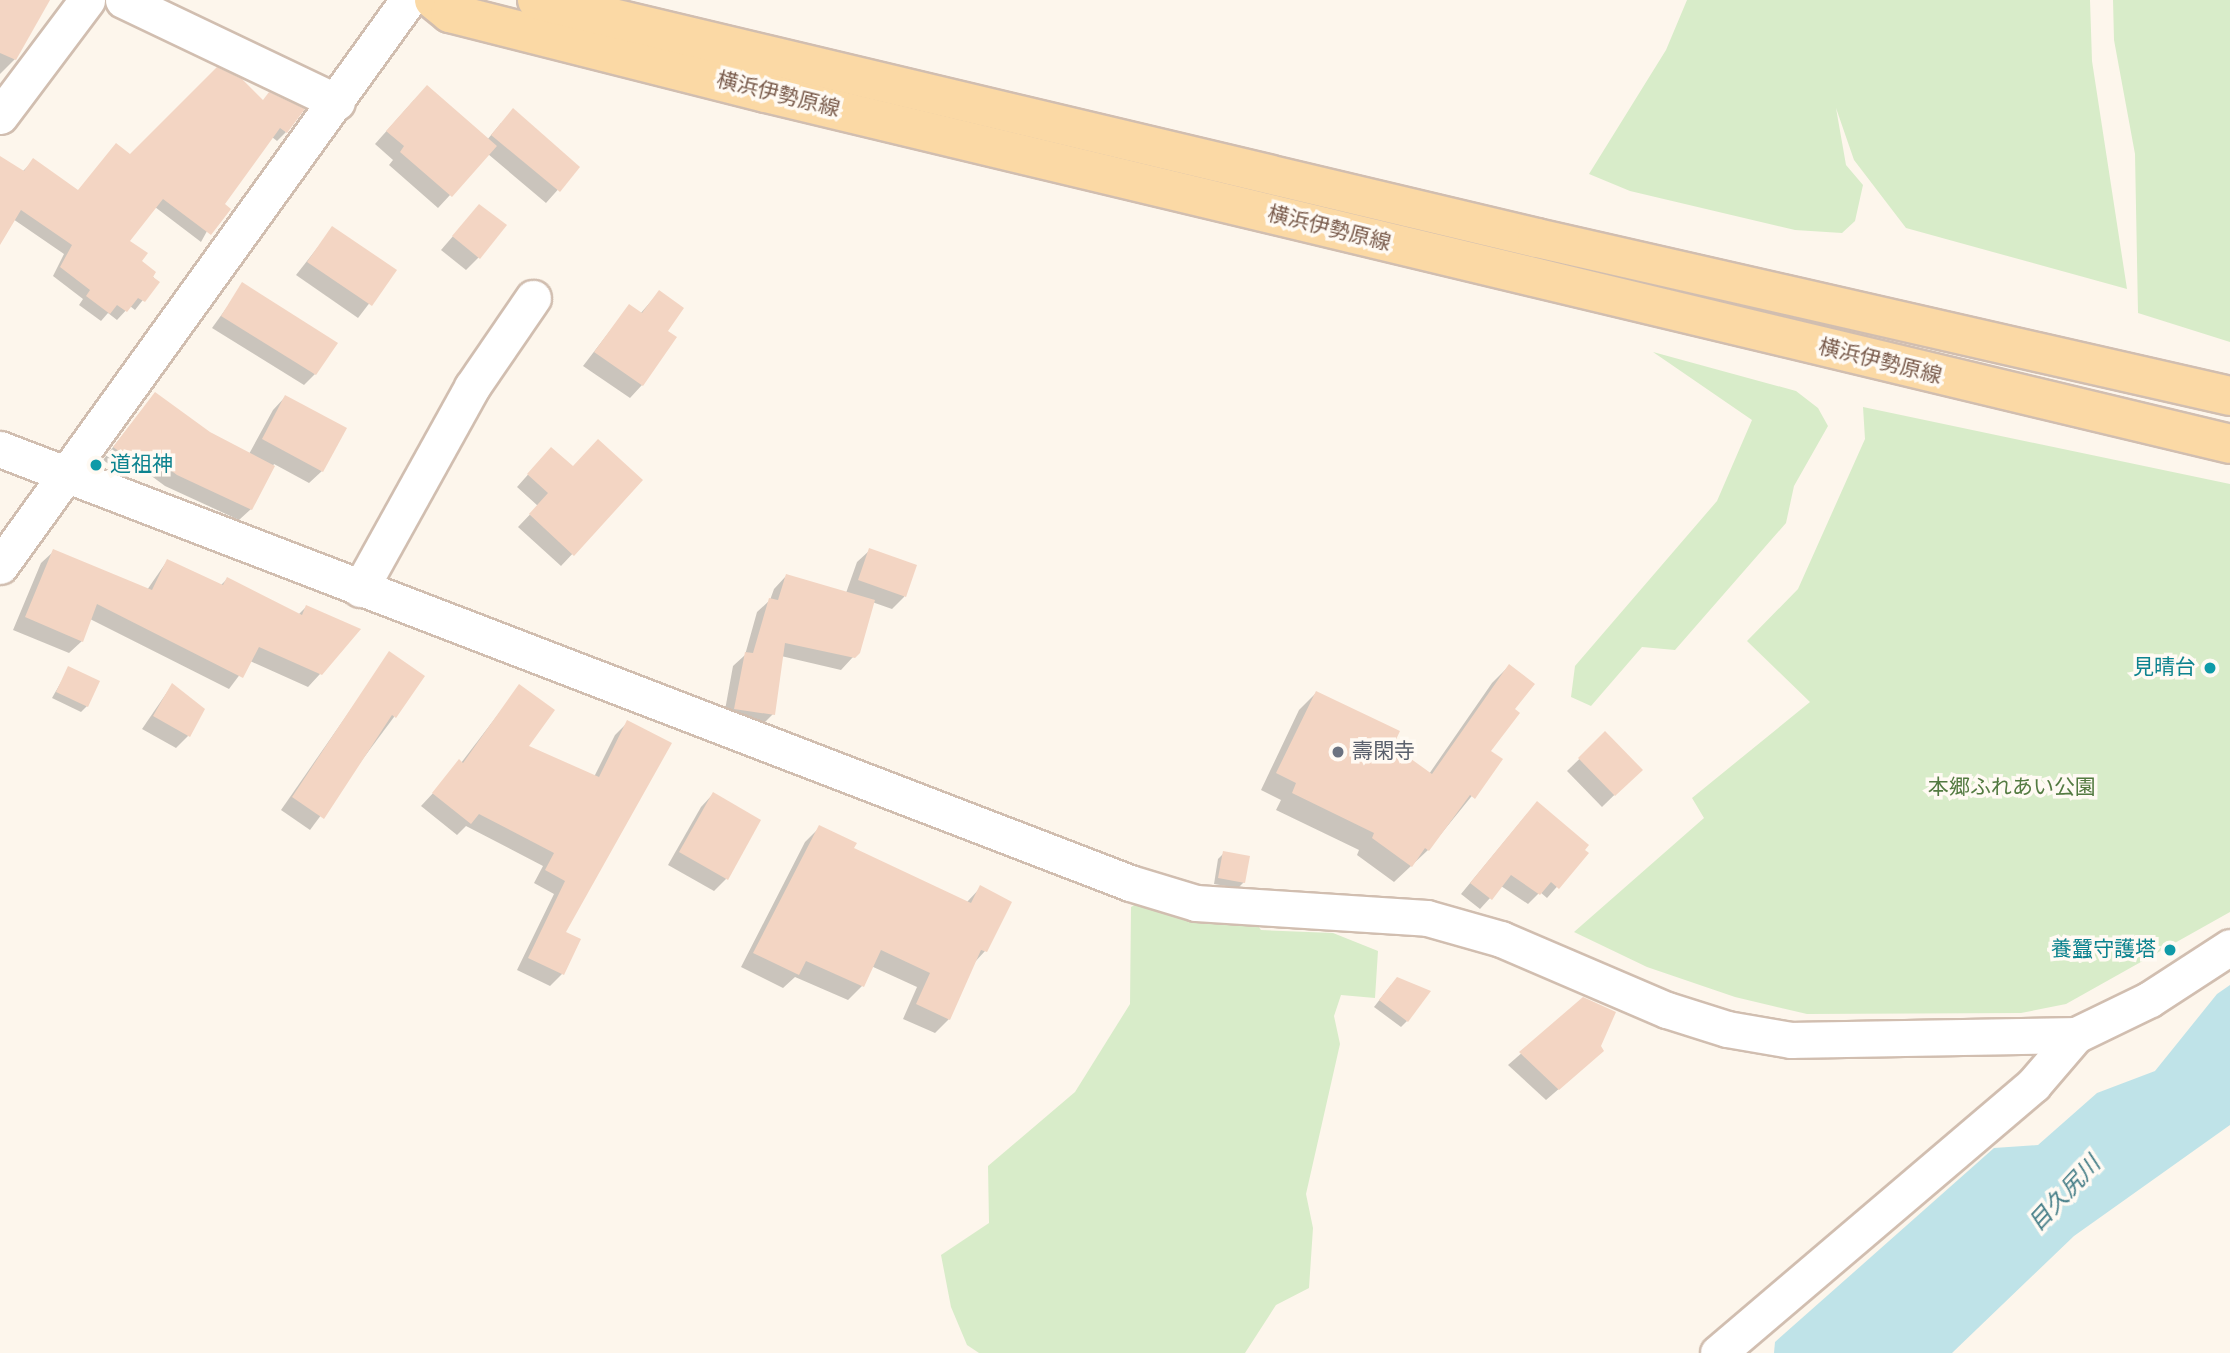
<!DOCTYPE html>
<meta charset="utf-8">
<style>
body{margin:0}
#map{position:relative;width:2230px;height:1353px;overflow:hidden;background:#fdf6ec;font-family:"Varela Round","Noto Sans JP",sans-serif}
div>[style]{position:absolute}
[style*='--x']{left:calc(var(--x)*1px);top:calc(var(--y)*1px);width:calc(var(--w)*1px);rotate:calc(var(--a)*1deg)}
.green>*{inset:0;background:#d8ecc9}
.water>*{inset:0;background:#bfe3e8}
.shadow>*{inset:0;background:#0003}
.building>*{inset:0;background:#f3d5c3}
.roads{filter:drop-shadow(2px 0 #d1beb0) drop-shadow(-2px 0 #d1beb0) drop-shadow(0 2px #d1beb0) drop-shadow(0 -2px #d1beb0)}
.minor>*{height:35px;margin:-17.5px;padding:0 17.5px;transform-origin:17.5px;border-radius:17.5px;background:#fff}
.major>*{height:38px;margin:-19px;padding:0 19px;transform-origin:19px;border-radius:19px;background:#fbd9a5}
.dots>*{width:19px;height:19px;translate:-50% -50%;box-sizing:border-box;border:4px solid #fffaf3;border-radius:50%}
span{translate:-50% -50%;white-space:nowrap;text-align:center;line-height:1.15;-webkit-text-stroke:7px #fffaf3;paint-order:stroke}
.street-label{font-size:21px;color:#7a5c4d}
.culture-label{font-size:21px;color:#0d838f}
.left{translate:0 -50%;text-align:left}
.right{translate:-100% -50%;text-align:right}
.worship-label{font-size:21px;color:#5b616d}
.park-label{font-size:21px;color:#537a41}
.water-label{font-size:23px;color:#437c86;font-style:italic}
</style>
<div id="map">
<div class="green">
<div style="clip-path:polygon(1687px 0,2090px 0,2092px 61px,2127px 289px,1906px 228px,1854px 160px,1836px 108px,1846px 165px,1863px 185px,1855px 221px,1842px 233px,1795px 230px,1630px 191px,1589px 174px,1666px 50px)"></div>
<div style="clip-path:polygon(2113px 0,2230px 0,2230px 342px,2138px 313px,2135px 154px,2114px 40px)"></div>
<div style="clip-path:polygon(1653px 352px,1796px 391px,1818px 408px,1828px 426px,1794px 486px,1786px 523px,1675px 650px,1642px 647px,1591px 706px,1571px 697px,1575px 666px,1717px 501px,1752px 420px)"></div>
<div style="clip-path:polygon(1863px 407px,2230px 484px,2230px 912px,2066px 1004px,2021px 1013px,1807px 1014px,1735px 997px,1647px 967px,1574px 932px,1704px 818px,1692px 798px,1810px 702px,1747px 641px,1798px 589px,1865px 439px)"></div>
<div style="clip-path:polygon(1159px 891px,1242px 903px,1261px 930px,1333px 933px,1378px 951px,1375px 998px,1341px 995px,1334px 1016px,1340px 1044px,1306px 1194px,1313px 1228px,1309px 1288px,1276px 1305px,1245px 1353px,979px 1353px,967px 1345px,951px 1307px,941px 1255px,989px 1223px,988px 1166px,1075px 1092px,1130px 1004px,1131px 907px)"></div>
</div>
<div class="water">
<div style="clip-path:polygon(2230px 985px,2230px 1125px,2074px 1236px,1952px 1353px,1774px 1353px,1775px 1342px,1994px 1148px,2038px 1145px,2097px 1093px,2155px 1071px,2217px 994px)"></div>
</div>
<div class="shadow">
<div style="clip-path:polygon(0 0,48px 0,15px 59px,0 74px)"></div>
<div style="clip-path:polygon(217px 69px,286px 132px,277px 141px,272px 137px,222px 204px,201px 242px,155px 207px,127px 241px,157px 282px,135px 310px,130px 306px,117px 320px,108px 313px,101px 321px,79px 305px,83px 299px,53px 276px,64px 254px,13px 219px,0 241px,0 158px,22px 172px,33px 161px,77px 191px,130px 157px)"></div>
<div style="clip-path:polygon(414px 100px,487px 140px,501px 123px,578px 167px,546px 203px,488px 154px,438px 208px,389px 165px,393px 160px,375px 144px)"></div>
<div style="clip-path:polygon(479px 206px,479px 257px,466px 270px,441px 250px)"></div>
<div style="clip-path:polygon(333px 228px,394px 271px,358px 318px,296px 275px)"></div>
<div style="clip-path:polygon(243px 285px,315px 374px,304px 385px,212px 328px)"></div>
<div style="clip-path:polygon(659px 292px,666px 331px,642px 385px,630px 398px,583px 366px,629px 306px,640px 314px)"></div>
<div style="clip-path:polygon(155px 394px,209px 434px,249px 454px,273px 410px,285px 397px,322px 471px,309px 483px,274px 464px,251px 509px,239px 520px,165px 486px,138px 466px,127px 477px,103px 460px)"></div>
<div style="clip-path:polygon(540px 461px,641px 481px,561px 566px,518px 527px,538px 506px,517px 487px)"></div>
<div style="clip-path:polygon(870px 550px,915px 566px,904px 597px,892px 609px,872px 602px,853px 657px,841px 670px,781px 656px,773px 714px,760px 727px,723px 721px,733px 666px,745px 655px,757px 612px,770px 600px,774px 589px,786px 576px,846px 593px,857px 562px)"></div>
<div style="clip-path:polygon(54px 551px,147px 590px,167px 561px,220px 586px,227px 579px,298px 615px,306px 607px,320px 674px,308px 687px,250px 661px,229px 689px,90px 619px,82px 641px,69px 653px,13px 630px,41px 563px)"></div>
<div style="clip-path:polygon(390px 653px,394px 717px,310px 830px,281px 810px)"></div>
<div style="clip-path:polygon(1509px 666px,1489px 751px,1501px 760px,1428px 850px,1394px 882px,1357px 855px,1359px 850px,1276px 810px,1281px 800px,1261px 790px,1299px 710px,1316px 693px,1429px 774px,1492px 683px)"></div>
<div style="clip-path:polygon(69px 668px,87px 706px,81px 712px,52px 698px)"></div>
<div style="clip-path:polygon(172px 685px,188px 736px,176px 748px,142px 729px)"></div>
<div style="clip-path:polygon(519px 687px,526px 747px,594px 777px,615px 735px,627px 723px,564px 933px,562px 974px,550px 986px,517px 970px,554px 894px,534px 883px,543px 866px,466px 826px,457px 835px,421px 806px,461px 763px)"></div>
<div style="clip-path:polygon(1605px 734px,1640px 770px,1602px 807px,1567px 771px)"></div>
<div style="clip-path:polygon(713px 794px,726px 879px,714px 891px,668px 865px,701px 807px)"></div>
<div style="clip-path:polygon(1527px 814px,1586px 854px,1547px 898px,1540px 892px,1528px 904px,1501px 886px,1480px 909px,1461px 894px)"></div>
<div style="clip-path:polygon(819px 828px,852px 849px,967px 902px,981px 887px,985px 951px,974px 963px,949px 1019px,935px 1033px,903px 1019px,917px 987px,871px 966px,862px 986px,848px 1000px,795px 977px,783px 988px,741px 967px,805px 842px)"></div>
<div style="clip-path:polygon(1224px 853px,1244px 882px,1238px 888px,1214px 884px,1218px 859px)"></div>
<div style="clip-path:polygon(1391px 985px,1407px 1021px,1401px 1027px,1374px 1007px)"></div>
<div style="clip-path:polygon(1583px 999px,1590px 1062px,1546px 1100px,1508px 1065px)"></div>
</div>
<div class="building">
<div style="clip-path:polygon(0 0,50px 0,16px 60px,0 53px)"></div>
<div style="clip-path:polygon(217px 67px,242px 79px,263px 100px,269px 92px,305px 109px,287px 133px,280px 128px,225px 204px,231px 209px,211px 235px,163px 199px,130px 241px,148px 253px,142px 261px,156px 272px,153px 277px,160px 282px,145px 302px,138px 298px,127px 312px,117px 305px,110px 314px,86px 296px,90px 290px,60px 267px,72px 245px,21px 210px,0 245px,0 156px,24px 171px,33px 158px,78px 190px,116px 143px,130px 154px)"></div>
<div style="clip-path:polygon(427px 85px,497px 146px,452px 197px,400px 152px,404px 146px,386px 131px)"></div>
<div style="clip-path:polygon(513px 108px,580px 167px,560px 192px,491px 135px)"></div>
<div style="clip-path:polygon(479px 204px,507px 225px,480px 259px,452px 236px)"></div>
<div style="clip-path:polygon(332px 226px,397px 270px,372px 306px,307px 262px)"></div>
<div style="clip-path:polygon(242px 282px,338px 343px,316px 375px,221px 316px)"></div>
<div style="clip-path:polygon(659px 290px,684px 308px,668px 331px,677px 337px,643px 386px,594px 352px,629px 304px,642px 313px)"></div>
<div style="clip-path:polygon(155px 392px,210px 432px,275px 466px,252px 510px,177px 475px,149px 454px,140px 466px,113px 447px)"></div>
<div style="clip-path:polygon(285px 395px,347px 428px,323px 472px,262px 439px)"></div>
<div style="clip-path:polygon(598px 439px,643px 480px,574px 556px,529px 514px,548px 493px,527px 474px,551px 447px,573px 466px)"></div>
<div style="clip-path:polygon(869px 548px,917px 565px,906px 597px,858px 580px)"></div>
<div style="clip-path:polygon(53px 549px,152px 590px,167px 559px,223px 585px,227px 577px,302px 615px,306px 605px,361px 629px,322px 675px,259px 647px,243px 678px,97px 604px,83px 642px,25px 617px)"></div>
<div style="clip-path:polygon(786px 574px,875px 600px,860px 653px,855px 658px,785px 643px,775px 715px,734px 709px,745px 652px,753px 653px,769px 598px,778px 600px)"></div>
<div style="clip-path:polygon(389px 651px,425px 676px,396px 718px,392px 715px,324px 819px,292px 797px)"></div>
<div style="clip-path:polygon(1509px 664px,1535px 684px,1515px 709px,1520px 713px,1491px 751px,1503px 759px,1475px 799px,1470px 795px,1429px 851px,1425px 848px,1412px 867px,1372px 838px,1374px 833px,1292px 793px,1296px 783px,1276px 773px,1316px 691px,1400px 731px,1393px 746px,1432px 774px)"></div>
<div style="clip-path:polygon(68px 666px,100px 681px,88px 707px,56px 692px)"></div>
<div style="clip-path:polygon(172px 683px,205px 709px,190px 737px,153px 716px)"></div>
<div style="clip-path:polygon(519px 684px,555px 710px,529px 746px,599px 777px,627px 720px,672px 743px,566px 932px,581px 939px,564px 975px,528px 958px,565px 881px,545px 870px,554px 853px,479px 814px,471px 824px,432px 793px,459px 759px,463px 763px)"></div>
<div style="clip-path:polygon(1605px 731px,1643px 770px,1615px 796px,1578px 758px)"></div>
<div style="clip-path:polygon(713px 792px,761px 820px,728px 880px,679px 852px)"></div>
<div style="clip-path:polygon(1537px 801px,1589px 845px,1585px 850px,1589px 853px,1559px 889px,1551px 882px,1540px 895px,1511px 875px,1492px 900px,1470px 883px)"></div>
<div style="clip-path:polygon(819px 825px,857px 843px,854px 848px,971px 903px,980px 885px,1012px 902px,987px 952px,981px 950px,950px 1020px,916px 1004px,930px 973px,881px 950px,864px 987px,806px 961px,799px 975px,753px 953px)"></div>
<div style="clip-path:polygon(1223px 851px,1250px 856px,1245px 883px,1218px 878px)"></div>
<div style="clip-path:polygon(1397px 977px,1431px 991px,1408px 1022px,1379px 1000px)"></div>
<div style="clip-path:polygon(1583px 997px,1616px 1012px,1601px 1046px,1604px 1051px,1559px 1090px,1519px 1052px)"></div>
</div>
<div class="roads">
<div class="minor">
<div style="--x:123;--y:0;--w:237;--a:25.5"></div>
<div style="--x:0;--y:116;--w:145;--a:-53.1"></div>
<div style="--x:0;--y:449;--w:1210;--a:21.01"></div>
<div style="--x:1130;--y:883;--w:69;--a:16.9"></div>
<div style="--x:1196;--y:903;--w:231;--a:3.7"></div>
<div style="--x:1427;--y:918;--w:77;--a:15.8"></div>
<div style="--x:1501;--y:939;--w:181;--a:23.2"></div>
<div style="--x:1667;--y:1010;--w:63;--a:17.6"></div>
<div style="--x:1727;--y:1029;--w:65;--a:9.8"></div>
<div style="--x:1791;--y:1040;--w:285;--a:-1"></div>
<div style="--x:0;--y:566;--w:698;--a:-54.21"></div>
<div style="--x:360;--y:589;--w:231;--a:-61"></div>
<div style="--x:472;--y:387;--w:108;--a:-55.6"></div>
<div style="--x:1718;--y:1353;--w:414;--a:-40.4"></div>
<div style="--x:2033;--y:1085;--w:66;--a:-49.3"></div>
<div style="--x:2076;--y:1035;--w:82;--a:-25.9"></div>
<div style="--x:2150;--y:999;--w:95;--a:-33"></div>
</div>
<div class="major">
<div style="--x:434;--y:0;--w:21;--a:39"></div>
<div style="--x:450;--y:13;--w:326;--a:14.2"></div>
<div style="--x:766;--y:93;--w:1505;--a:13.48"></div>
<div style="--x:537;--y:0;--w:1028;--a:13.39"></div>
<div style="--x:1537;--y:238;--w:711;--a:12.84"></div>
</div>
</div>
<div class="dots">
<div style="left:96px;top:465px;background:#0f9aa8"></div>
<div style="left:2210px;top:668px;background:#0f9aa8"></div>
<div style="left:1338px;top:752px;background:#6b7280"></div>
<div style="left:2170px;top:950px;background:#0f9aa8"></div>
</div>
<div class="street-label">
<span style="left:778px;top:95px;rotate:14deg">横浜伊勢原線</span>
<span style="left:1329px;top:229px;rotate:14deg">横浜伊勢原線</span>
<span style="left:1880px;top:362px;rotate:14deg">横浜伊勢原線</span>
</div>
<div class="culture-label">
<span class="left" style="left:110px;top:465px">道祖神</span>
<span class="right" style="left:2196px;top:668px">見晴台</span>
<span class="right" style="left:2156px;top:950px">養蠶守護塔</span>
</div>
<div class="worship-label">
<span class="left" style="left:1352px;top:752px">壽閑寺</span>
</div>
<div class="park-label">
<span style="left:2012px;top:788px">本郷ふれあい公園</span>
</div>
<div class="water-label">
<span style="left:2065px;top:1194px;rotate:-47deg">目久尻川</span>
</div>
</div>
